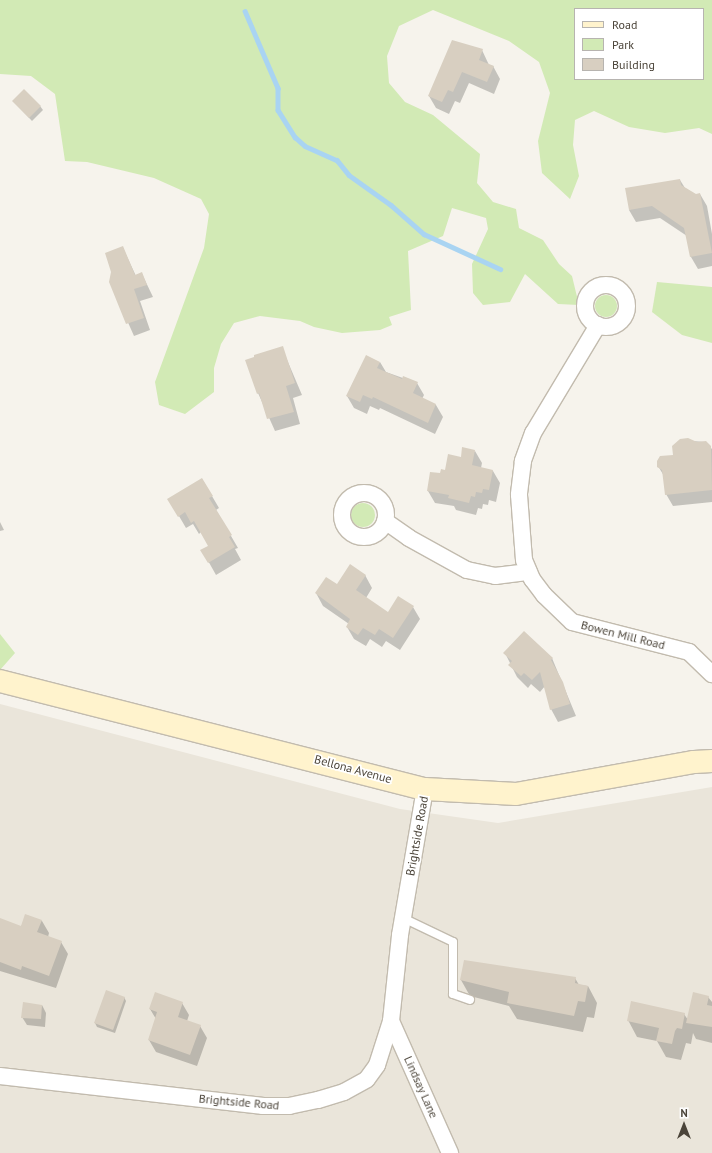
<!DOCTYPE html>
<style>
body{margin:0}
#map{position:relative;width:712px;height:1153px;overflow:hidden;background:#f6f3ec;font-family:"PT Sans",sans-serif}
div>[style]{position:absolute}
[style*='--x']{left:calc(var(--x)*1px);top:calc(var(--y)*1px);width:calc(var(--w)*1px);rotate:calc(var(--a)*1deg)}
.residential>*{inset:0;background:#eae5da}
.green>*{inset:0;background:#d2eab5}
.round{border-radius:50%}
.shadow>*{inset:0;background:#0003}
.stream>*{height:4.5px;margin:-2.25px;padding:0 2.25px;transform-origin:2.25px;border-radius:2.25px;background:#a9d4f2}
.building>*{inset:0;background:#d8cfc1}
.roads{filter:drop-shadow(1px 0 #c2bbae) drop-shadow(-1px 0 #c2bbae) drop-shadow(0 1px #c2bbae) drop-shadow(0 -1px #c2bbae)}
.lane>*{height:8px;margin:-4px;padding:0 4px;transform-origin:4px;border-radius:4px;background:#fff}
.street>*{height:16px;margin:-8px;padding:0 8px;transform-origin:8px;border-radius:8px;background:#fff}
.street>.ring{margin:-8px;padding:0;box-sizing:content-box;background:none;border:16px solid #fff;border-radius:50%}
.secondary>*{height:22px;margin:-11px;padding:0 11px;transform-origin:11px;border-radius:11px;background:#fff3cd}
span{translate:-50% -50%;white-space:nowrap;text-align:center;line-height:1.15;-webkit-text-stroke:3.5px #fff;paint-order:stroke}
.street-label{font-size:12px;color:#4b4439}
.legend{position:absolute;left:574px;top:8px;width:130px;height:72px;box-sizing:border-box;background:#fff;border:1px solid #b7b4b0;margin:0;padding:5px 7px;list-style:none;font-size:12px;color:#4b4439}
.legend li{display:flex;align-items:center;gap:8px;height:20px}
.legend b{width:20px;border:1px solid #b7b4b0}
.north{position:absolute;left:664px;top:1105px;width:40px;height:40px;-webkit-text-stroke:3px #fff;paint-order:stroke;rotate:0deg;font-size:11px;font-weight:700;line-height:16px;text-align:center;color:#4b4439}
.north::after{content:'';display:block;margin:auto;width:14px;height:18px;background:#4b4439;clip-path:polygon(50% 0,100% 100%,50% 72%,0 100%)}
</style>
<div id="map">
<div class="residential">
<div style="clip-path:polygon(0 704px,400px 809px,498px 823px,712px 787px,712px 1153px,0 1153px)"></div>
</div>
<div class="green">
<div style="clip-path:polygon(evenodd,0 0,712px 0,712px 134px,699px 128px,665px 133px,629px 127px,594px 111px,575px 120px,573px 145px,579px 176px,570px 199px,542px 173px,538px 141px,550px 93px,539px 62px,509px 41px,433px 10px,399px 26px,387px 56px,389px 83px,405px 102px,433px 115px,480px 154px,477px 183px,493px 202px,516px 209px,519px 228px,543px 240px,559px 264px,572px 276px,579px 305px,558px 304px,525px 274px,510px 302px,483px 305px,473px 293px,472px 264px,488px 229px,486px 218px,452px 208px,443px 236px,408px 251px,411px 310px,389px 317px,392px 325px,380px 330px,342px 333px,314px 327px,300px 321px,260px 316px,234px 323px,221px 344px,214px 368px,214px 392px,185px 414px,159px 405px,155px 382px,204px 248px,209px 214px,201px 199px,154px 178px,87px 162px,65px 161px,55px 94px,31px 76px,0 74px,0 0,575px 9px,703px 9px,703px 79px,575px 79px,575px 9px)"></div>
<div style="clip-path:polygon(657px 282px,712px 287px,712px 343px,682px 335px,652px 312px)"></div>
<div class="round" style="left:595px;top:295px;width:22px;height:22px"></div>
<div class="round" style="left:351px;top:503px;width:24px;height:24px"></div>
<div style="clip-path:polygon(0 634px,15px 653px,0 670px)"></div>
</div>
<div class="shadow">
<div style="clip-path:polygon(482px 50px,489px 65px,493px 66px,500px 79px,494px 94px,469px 83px,460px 103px,455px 101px,449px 114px,436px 108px,429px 96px)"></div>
<div style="clip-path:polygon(13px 101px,40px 106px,43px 110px,32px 121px)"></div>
<div style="clip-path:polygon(680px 180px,685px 188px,696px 195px,700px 194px,707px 206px,712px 234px,712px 266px,698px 269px,691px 257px,687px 236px,660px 218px,636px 222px,629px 210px)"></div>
<div style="clip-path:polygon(123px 248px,136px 276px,142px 274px,153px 297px,140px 301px,150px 330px,134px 336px,110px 282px)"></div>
<div style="clip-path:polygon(282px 348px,302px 395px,293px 398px,300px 424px,275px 431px,258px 393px)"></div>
<div style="clip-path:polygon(380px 362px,386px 372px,417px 383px,424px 395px,422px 399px,436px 405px,443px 417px,435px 434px,380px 408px,379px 410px,370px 406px,367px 414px,354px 408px,347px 396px)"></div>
<div style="clip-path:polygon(680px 440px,705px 442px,712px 449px,712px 502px,673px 506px,666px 494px,664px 476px,658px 466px,674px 456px)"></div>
<div style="clip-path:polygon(475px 451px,482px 463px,481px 468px,493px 471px,500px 483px,496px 502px,489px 500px,488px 505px,483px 504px,482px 509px,478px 508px,476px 515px,456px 510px,454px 506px,435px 503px,428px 491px,441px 475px)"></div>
<div style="clip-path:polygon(202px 479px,219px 508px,216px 510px,238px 548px,235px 549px,241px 560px,216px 575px,202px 550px,209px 546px,201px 532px,199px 534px,193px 524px,186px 528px,169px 499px)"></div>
<div style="clip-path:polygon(0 522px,4px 530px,0 531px)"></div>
<div style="clip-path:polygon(365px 575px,372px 588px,366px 598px,388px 614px,413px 607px,420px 619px,400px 650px,386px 641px,382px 647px,370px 639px,366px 646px,354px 639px,347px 627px,349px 624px,323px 606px,316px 593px)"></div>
<div style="clip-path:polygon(505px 653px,552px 658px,576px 716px,558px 722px,551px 709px,545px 686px,540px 692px,531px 684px,528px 688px,517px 677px)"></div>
<div style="clip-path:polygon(26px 915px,42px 921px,49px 933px,48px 937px,61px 942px,68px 954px,56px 988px,0 971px,0 919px,21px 927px)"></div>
<div style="clip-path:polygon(575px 978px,579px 985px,588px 986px,597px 1003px,594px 1018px,587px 1017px,583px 1032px,517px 1019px,509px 1006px,470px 996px,461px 980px)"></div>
<div style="clip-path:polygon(124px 997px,126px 1001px,115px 1033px,97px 1027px,95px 1023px)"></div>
<div style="clip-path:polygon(708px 997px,712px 1002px,712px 1043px,696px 1039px,693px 1033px,691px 1044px,686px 1043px,681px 1060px,666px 1057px,657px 1041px,637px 1037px,628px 1020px,684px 1014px,688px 1020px)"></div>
<div style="clip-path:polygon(182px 1003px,189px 1015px,187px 1021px,200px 1026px,207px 1038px,197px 1066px,156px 1052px,149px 1040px,156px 1019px,150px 1009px)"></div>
<div style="clip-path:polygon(42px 1005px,46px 1013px,45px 1027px,27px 1025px,22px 1017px)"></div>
</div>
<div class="stream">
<div style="--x:245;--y:11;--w:84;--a:66.8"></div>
<div style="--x:278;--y:88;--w:22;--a:90"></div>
<div style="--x:278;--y:110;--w:32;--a:58"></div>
<div style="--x:295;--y:137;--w:13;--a:42"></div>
<div style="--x:305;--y:146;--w:35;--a:24"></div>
<div style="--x:337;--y:160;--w:19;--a:51"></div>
<div style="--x:349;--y:175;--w:52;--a:35.5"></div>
<div style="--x:391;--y:205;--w:44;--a:41.3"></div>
<div style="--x:424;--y:234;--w:84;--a:24.7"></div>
</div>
<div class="building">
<div style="clip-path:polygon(452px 40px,483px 49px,479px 60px,494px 66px,487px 82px,462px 72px,453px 92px,448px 90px,442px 102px,428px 96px)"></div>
<div style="clip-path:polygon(24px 89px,41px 106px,29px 118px,12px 101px)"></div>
<div style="clip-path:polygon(680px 179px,681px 185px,696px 194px,700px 193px,712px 253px,690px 257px,684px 228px,652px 206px,629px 210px,625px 188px)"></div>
<div style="clip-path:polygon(123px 246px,135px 275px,142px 272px,147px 285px,134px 289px,144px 318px,126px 324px,109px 282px,111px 272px,105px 253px)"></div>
<div style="clip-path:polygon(283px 346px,295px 383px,286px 386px,294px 412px,267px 419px,259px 393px,257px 394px,245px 360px,254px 357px,254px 355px)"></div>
<div style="clip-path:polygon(366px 355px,380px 362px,377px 368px,402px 379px,403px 376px,418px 382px,413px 393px,436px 404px,428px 423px,373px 397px,372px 399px,363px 395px,360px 402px,346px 396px)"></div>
<div style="clip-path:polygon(688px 438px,697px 442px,706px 441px,711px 446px,712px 490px,665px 495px,662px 470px,657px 467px,657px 461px,660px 456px,673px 455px,672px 446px,680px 439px)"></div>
<div style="clip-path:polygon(462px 447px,475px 450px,472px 465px,493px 470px,489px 490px,483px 489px,482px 493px,476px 492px,475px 497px,471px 496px,469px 503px,448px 498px,449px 495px,427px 491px,430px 472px,440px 473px,441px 469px,445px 470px,448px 454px,461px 457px)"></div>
<div style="clip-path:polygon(202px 478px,213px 496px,209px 498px,232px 535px,229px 537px,235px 547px,208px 563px,200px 550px,208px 546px,194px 521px,191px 523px,185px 512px,178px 517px,167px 499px)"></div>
<div style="clip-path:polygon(350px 564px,366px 575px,356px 590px,388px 612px,398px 596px,414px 606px,393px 638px,379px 629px,375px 635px,363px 628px,358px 635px,346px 627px,350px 619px,315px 593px,326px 577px,337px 584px)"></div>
<div style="clip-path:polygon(524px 631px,553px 658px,551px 660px,563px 682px,570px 704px,550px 710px,540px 672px,532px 680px,524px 673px,521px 676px,508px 665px,512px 661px,503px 653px)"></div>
<div style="clip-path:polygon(25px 914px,42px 920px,37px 932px,62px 941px,49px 976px,22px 966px,21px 970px,0 962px,0 918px,21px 926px)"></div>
<div style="clip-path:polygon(464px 960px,576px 977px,575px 983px,588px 986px,585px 1002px,578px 1001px,574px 1016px,507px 1003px,509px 992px,460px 980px)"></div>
<div style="clip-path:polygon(106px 990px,125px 997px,113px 1030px,94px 1023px)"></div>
<div style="clip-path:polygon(155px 992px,183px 1002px,178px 1017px,201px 1025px,190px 1055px,148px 1040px,157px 1012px,149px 1009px)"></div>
<div style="clip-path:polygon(693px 992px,709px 996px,707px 1005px,712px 1006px,712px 1027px,686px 1023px)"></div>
<div style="clip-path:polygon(631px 1001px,685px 1013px,682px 1029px,677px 1028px,675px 1031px,672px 1044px,656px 1041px,659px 1028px,627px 1021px)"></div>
<div style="clip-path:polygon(23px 1002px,42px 1005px,41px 1019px,21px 1018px)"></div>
</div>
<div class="roads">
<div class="lane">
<div style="--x:403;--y:918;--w:55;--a:25.6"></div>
<div style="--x:453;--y:942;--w:52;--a:90"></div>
<div style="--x:453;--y:994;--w:18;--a:19"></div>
</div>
<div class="street">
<div class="ring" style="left:585px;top:285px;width:26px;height:26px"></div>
<div style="--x:598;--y:325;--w:126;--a:121"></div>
<div style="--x:533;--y:433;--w:30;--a:110"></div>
<div style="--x:523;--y:461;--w:34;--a:97"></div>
<div style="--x:519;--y:495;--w:65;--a:85.6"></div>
<div style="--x:524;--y:560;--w:21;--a:67"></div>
<div style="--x:532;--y:579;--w:20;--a:53"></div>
<div style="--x:544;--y:595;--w:39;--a:44"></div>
<div style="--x:572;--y:622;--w:121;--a:14.4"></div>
<div style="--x:689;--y:652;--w:32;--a:44"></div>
<div class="ring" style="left:342px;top:493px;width:28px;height:28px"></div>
<div style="--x:385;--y:521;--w:29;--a:35"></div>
<div style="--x:409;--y:538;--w:66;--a:28.9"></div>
<div style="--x:467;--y:570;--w:29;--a:12"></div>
<div style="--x:495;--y:576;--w:34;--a:-7"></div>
<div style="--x:391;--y:1021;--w:145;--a:65.9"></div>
<div style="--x:0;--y:1076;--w:265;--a:6.5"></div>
<div style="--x:263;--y:1106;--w:26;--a:0"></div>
<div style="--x:289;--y:1106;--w:30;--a:-12"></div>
<div style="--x:318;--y:1100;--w:27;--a:-17"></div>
<div style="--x:344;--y:1092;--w:26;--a:-29"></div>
<div style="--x:367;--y:1079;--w:17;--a:-54"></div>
<div style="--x:377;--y:1065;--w:46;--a:-72.3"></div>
<div style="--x:391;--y:1021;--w:86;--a:-84"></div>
<div style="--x:400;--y:935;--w:148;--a:-80.3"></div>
</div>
<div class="secondary">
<div style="--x:0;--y:681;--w:439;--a:14.3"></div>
<div style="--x:425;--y:789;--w:91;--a:3.1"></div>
<div style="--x:516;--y:794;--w:181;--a:-10.2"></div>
<div style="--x:694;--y:762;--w:18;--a:-3"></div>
</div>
</div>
<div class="street-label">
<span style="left:623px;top:635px;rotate:14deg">Bowen Mill Road</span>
<span style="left:353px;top:769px;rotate:15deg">Bellona Avenue</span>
<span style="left:417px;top:836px;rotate:-80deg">Brightside Road</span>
<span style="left:421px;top:1087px;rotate:66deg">Lindsay Lane</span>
<span style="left:239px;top:1102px;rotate:5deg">Brightside Road</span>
</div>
<ul class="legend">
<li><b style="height:5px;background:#fff3cd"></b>Road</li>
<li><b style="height:11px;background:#d2eab5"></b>Park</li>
<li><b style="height:11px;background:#d8cfc1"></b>Building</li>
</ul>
<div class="north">N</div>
</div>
